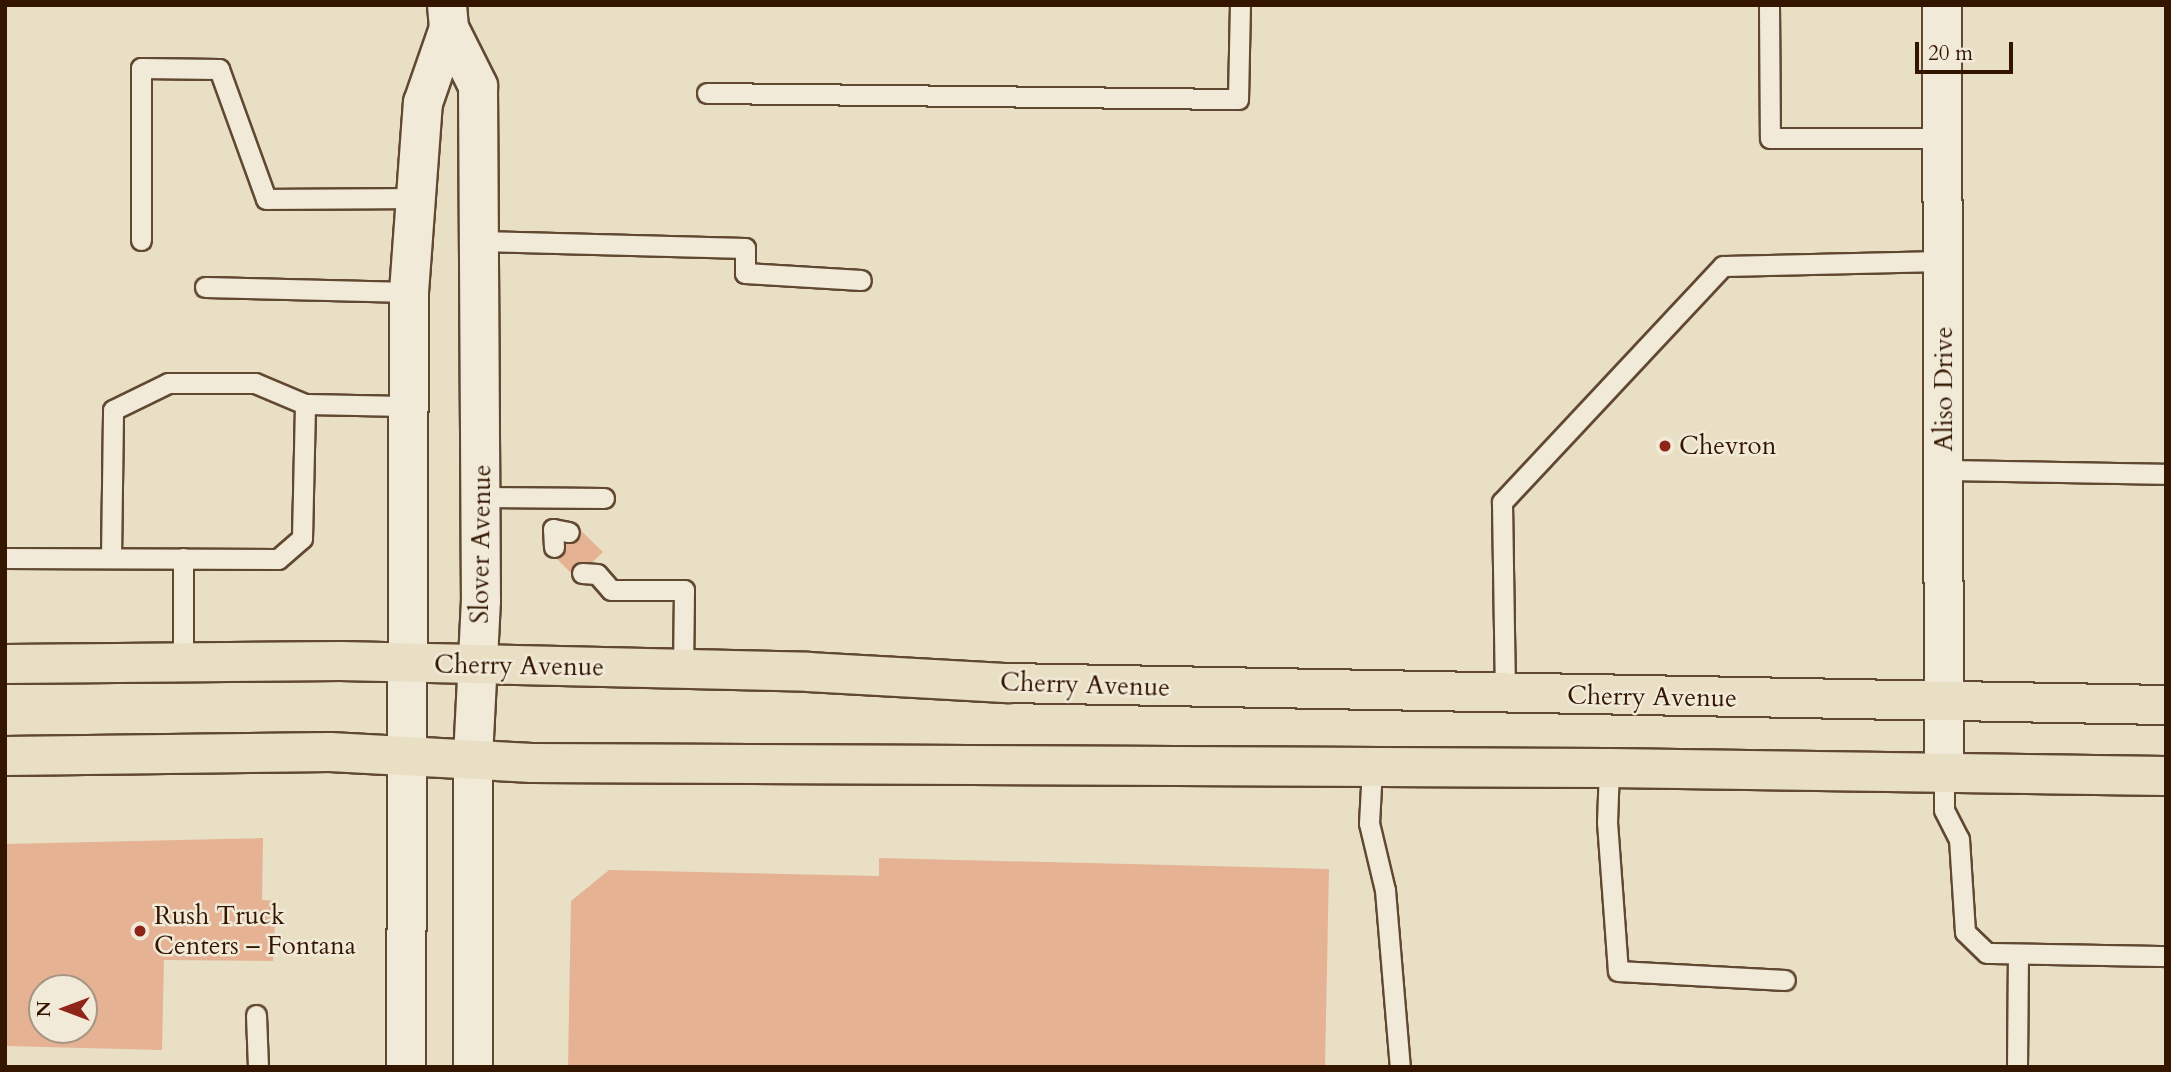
<!DOCTYPE html>
<meta charset="utf-8">
<style>
body{margin:0}
#map{position:relative;width:2171px;height:1072px;overflow:hidden;background:#e9dfc5;font-family:Cardo,serif}
div>[style]{position:absolute}
[style*='--x']{left:calc(var(--x)*1px);top:calc(var(--y)*1px);width:calc(var(--w)*1px);rotate:calc(var(--a)*1deg)}
.building>*{inset:0;background:#e5b293}
.roads{filter:drop-shadow(2px 0 #614831) drop-shadow(-2px 0 #614831) drop-shadow(0 2px #614831) drop-shadow(0 -2px #614831)}
.lane>*{height:19px;margin:-9.5px;padding:0 9.5px;transform-origin:9.5px;border-radius:9.5px;background:#f1ead9}
.street>*{height:38px;margin:-19px;padding:0 19px;transform-origin:19px;border-radius:19px;background:#f1ead9}
.secondary>*{height:38px;margin:-19px;padding:0 19px;transform-origin:19px;border-radius:19px;background:#f1ead9}
.primary>*{height:38px;margin:-19px;padding:0 19px;transform-origin:19px;border-radius:19px;background:#e9dfc5}
.dots>*{width:19px;height:19px;translate:-50% -50%;box-sizing:border-box;border:4px solid #f1ead9;border-radius:50%}
span{translate:-50% -50%;white-space:nowrap;text-align:center;line-height:1.15;-webkit-text-stroke:5px #f1ead9;paint-order:stroke}
.street-label{font-size:26px;color:#341600}
.poi-label{font-size:26px;color:#341600}
.left{translate:0 -50%;text-align:left}
.frame{position:absolute;inset:0;border:7px solid #341600;pointer-events:none}
.north{position:absolute;left:28px;top:974px;width:70px;height:70px;box-sizing:border-box;background:#f1ead9;border:2px solid #a59582;border-radius:50%;rotate:270deg;font-size:19px;font-weight:700;line-height:28px;text-align:center;color:#341600}
.north::after{content:'';display:block;margin:auto;width:24px;height:32px;background:#8f2418;clip-path:polygon(50% 0,100% 100%,50% 72%,0 100%)}
.scale{position:absolute;left:1915px;top:42px;width:98px;height:32px;box-sizing:border-box;border:4px solid #341600;border-top:0;padding-left:9px;font-size:21px;line-height:24px;white-space:nowrap;color:#341600;-webkit-text-stroke:5px #f1ead9;paint-order:stroke}
</style>
<div id="map">
<div class="building">
<div style="clip-path:polygon(576px 526px,603px 552px,576px 578px,549px 551px)"></div>
<div style="clip-path:polygon(evenodd,263px 838px,262px 900px,276px 901px,273px 961px,164px 960px,162px 1050px,5px 1046px,5px 844px,263px 838px,42px 988px,84px 988px,84px 1030px,42px 1030px,42px 988px)"></div>
<div style="clip-path:polygon(879px 858px,1329px 869px,1325px 1067px,568px 1067px,571px 901px,609px 870px,879px 876px)"></div>
</div>
<div class="roads">
<div class="lane">
<div style="--x:1769;--y:5;--w:133;--a:89.6"></div>
<div style="--x:1770;--y:138;--w:173;--a:0"></div>
<div style="--x:707;--y:93;--w:531;--a:0.65"></div>
<div style="--x:1238;--y:99;--w:94;--a:-88.8"></div>
<div style="--x:141;--y:240;--w:172;--a:-90"></div>
<div style="--x:141;--y:68;--w:78;--a:0.7"></div>
<div style="--x:219;--y:69;--w:138;--a:70.1"></div>
<div style="--x:266;--y:199;--w:150;--a:-0.4"></div>
<div style="--x:481;--y:241;--w:264;--a:1.5"></div>
<div style="--x:745;--y:248;--w:25;--a:90"></div>
<div style="--x:745;--y:273;--w:116;--a:3.5"></div>
<div style="--x:205;--y:287;--w:204;--a:1.4"></div>
<div style="--x:1944;--y:470;--w:222;--a:1"></div>
<div style="--x:482;--y:497;--w:122;--a:0.5"></div>
<div style="--x:554;--y:547;--w:18;--a:-93"></div>
<div style="--x:553;--y:529;--w:16;--a:11"></div>
<div style="--x:5;--y:558;--w:273;--a:0.2"></div>
<div style="--x:278;--y:559;--w:32;--a:-41"></div>
<div style="--x:302;--y:538;--w:134;--a:-88.7"></div>
<div style="--x:305;--y:404;--w:102;--a:1.1"></div>
<div style="--x:111;--y:558;--w:148;--a:-89.2"></div>
<div style="--x:113;--y:410;--w:61;--a:-26.1"></div>
<div style="--x:168;--y:383;--w:87;--a:0"></div>
<div style="--x:255;--y:383;--w:54;--a:22.8"></div>
<div style="--x:582;--y:573;--w:15;--a:4"></div>
<div style="--x:597;--y:574;--w:21;--a:49"></div>
<div style="--x:611;--y:590;--w:73;--a:0"></div>
<div style="--x:684;--y:590;--w:79;--a:90.7"></div>
<div style="--x:183;--y:662;--w:104;--a:-90"></div>
<div style="--x:1505;--y:694;--w:192;--a:-90.9"></div>
<div style="--x:1502;--y:502;--w:323;--a:-46.9"></div>
<div style="--x:1723;--y:266;--w:220;--a:-1.3"></div>
<div style="--x:1372;--y:768;--w:55;--a:93.1"></div>
<div style="--x:1369;--y:823;--w:69;--a:76.6"></div>
<div style="--x:1385;--y:890;--w:178;--a:85.2"></div>
<div style="--x:1609;--y:768;--w:54;--a:92.1"></div>
<div style="--x:1607;--y:822;--w:149;--a:85.8"></div>
<div style="--x:1618;--y:971;--w:167;--a:3.1"></div>
<div style="--x:1944;--y:773;--w:37;--a:90"></div>
<div style="--x:1944;--y:810;--w:33;--a:63"></div>
<div style="--x:1959;--y:839;--w:93;--a:86.3"></div>
<div style="--x:1965;--y:932;--w:30;--a:44"></div>
<div style="--x:1987;--y:953;--w:179;--a:1"></div>
<div style="--x:256;--y:1015;--w:52;--a:87.8"></div>
<div style="--x:2017;--y:1067;--w:113;--a:-89.5"></div>
</div>
<div class="street">
<div style="--x:1942;--y:5;--w:768;--a:89.85"></div>
</div>
<div class="secondary">
<div style="--x:449;--y:28;--w:65;--a:63.4"></div>
<div style="--x:478;--y:86;--w:514;--a:89.67"></div>
<div style="--x:481;--y:600;--w:159;--a:92.9"></div>
<div style="--x:473;--y:759;--w:308;--a:90"></div>
<div style="--x:406;--y:1067;--w:775;--a:-89.78"></div>
<div style="--x:409;--y:292;--w:190;--a:-85.8"></div>
<div style="--x:423;--y:103;--w:79;--a:-70.9"></div>
<div style="--x:449;--y:28;--w:23;--a:-95"></div>
</div>
<div class="primary">
<div style="--x:5;--y:664;--w:335;--a:-0.5"></div>
<div style="--x:340;--y:661;--w:469;--a:1.3"></div>
<div style="--x:809;--y:672;--w:199;--a:3.2"></div>
<div style="--x:1008;--y:683;--w:1158;--a:1.09"></div>
<div style="--x:5;--y:756;--w:325;--a:-0.7"></div>
<div style="--x:330;--y:752;--w:202;--a:3.1"></div>
<div style="--x:532;--y:763;--w:1077;--a:0.27"></div>
<div style="--x:1609;--y:768;--w:557;--a:0.82"></div>
</div>
</div>
<div class="dots">
<div style="left:1665px;top:446px;background:#8f2418"></div>
<div style="left:140px;top:931px;background:#8f2418"></div>
</div>
<div class="street-label">
<span style="left:1944px;top:389px;rotate:-90deg">Aliso Drive</span>
<span style="left:481px;top:544px;rotate:-89deg">Slover Avenue</span>
<span style="left:519px;top:666px;rotate:1deg">Cherry Avenue</span>
<span style="left:1085px;top:685px;rotate:2deg">Cherry Avenue</span>
<span style="left:1652px;top:697px;rotate:1deg">Cherry Avenue</span>
</div>
<div class="poi-label">
<span class="left" style="left:1679px;top:446px">Chevron</span>
<span class="left" style="left:154px;top:931px">Rush Truck<br>Centers – Fontana</span>
</div>
<div class="frame"></div>
<div class="north">N</div>
<div class="scale">20 m</div>
</div>
